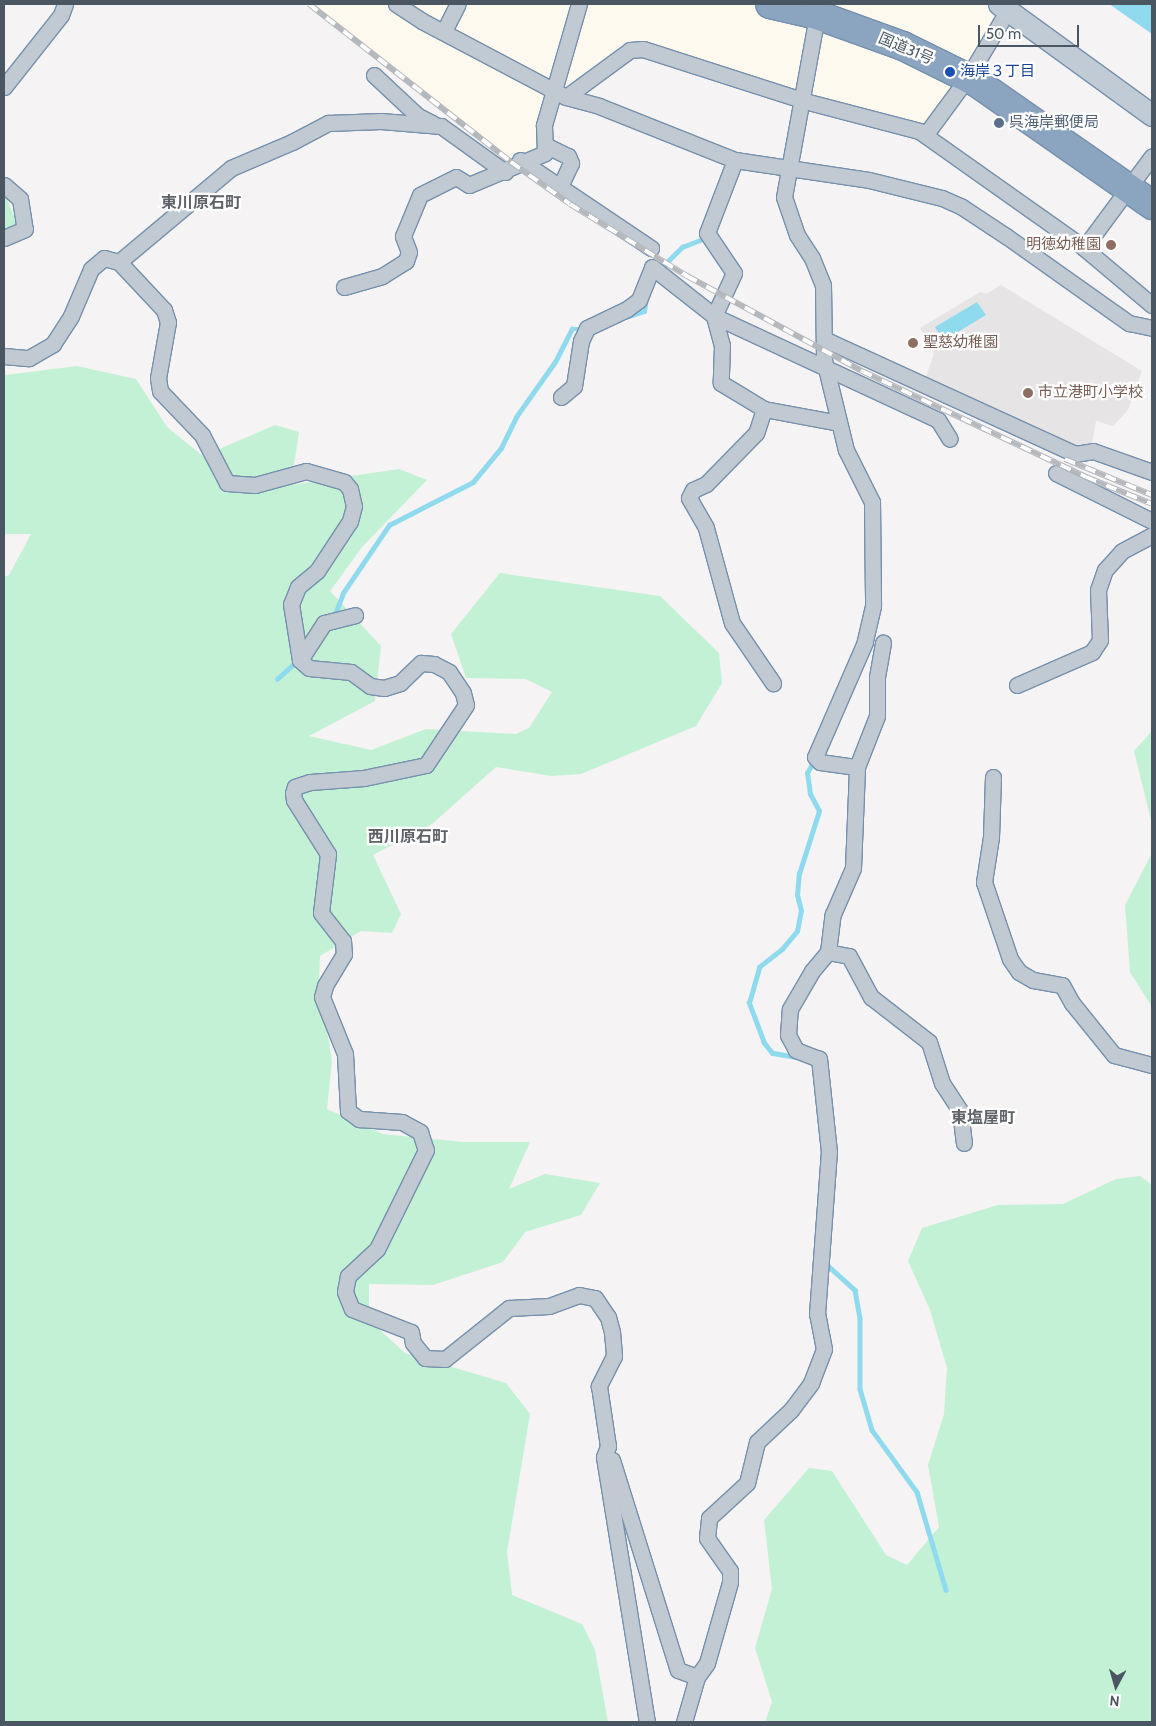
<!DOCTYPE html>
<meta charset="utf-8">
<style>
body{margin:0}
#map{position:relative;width:1156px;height:1726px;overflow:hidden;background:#f5f3f3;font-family:Cabin,"Noto Sans JP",sans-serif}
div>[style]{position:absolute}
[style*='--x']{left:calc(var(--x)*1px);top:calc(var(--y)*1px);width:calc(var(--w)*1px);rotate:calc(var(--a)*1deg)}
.commercial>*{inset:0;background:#fdf9ef}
.education>*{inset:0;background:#e6e4e5}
.green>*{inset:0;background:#c3f1d5}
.water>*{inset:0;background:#90daee}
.stream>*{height:4.5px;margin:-2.25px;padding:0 2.25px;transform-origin:2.25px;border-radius:2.25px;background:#90daee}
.roads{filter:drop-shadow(1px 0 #7690ad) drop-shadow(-1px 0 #7690ad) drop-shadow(0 1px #7690ad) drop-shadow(0 -1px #7690ad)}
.street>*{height:15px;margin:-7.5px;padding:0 7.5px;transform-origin:7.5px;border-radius:7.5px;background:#c1cad2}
.secondary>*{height:21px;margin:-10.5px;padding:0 10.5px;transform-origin:10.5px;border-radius:10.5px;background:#c1cbd6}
.highway>*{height:28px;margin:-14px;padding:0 14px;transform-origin:14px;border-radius:14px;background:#8ba5c1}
.rail>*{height:5.5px;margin-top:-2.75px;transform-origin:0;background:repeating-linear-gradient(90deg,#fff 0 11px,#b5b8bd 0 22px);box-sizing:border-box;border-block:1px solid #b5b8bd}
.dots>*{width:14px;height:14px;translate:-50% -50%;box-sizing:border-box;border:2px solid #fff;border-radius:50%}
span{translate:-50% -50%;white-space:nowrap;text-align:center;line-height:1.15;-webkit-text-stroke:4.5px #fff;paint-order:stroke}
.street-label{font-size:15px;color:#4a5661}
.transit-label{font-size:15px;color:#164399}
.left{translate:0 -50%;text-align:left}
.service-label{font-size:15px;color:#4e5e75}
.education-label{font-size:15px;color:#785e54}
.right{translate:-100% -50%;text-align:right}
.neighbourhood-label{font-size:16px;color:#5f6368;font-weight:700}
.frame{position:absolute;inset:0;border:5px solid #4a5661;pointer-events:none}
.north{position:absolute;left:1091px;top:1661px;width:50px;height:50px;-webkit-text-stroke:4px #fff;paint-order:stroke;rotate:186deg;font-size:14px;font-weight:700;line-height:20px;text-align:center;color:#4a5661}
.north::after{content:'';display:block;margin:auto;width:18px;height:22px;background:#4a5661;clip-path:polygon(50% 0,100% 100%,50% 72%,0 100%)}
.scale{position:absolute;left:978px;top:25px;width:101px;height:22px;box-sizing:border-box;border:2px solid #4a5661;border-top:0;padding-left:6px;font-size:15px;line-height:18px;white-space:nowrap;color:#4a5661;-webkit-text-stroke:4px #fff;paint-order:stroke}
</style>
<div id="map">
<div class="commercial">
<div style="clip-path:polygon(314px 4px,998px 4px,1008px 11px,927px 134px,639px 49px,554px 104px,546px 146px,512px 161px)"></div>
</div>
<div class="education">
<div style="clip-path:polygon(1001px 285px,1142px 371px,1128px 410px,1113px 426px,1096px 421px,1092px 444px,1072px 449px,924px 382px,934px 354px,920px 328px,980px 292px,986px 294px)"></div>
</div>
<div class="green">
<div style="clip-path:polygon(4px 192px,17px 224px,4px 232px)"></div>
<div style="clip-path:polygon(77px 366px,136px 379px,167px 427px,203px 456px,275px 425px,299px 432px,291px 485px,399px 469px,427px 480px,363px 546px,330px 591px,381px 646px,375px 701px,309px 736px,371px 750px,426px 729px,516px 734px,529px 728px,552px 692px,526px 679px,466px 678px,451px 634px,500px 573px,660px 596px,719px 653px,722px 683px,696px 726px,581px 774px,551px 776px,496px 767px,432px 824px,373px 855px,401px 914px,392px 933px,361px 931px,320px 956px,319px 981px,332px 1061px,327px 1109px,383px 1134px,463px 1142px,530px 1142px,509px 1189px,545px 1174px,600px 1183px,581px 1215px,525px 1232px,503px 1262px,433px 1285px,369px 1284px,369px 1320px,405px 1353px,506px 1383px,530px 1414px,507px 1552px,512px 1595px,582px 1624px,595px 1650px,608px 1722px,4px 1722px,4px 577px,9px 575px,31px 534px,4px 534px,4px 371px,6px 375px)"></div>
<div style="clip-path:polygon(1152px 731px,1152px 824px,1134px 751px)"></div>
<div style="clip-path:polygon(1152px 853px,1152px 1007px,1130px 972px,1125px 905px)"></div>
<div style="clip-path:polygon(1140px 1176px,1152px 1185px,1152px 1722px,765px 1722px,772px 1702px,755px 1648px,772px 1589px,764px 1520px,809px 1468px,832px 1471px,886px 1555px,907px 1565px,939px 1527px,928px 1465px,944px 1414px,947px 1368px,930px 1310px,908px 1261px,922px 1228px,998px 1205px,1063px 1204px,1116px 1179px)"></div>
</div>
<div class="water">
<div style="clip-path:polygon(1110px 4px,1152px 4px,1152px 34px,1112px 6px)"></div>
<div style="clip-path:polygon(977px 302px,986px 315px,943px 341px,935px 327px)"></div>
</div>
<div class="stream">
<div style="--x:660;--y:269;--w:31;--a:-45"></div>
<div style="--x:682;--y:247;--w:19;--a:-21"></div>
<div style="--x:626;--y:317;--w:19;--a:-18"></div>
<div style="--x:644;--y:311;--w:13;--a:-81"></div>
<div style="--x:335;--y:614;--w:22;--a:-69"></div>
<div style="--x:343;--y:593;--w:82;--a:-55.9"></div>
<div style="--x:389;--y:525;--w:94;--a:-27.1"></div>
<div style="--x:473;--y:482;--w:44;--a:-50.5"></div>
<div style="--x:501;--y:448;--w:34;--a:-64"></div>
<div style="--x:516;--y:417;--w:67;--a:-54.7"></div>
<div style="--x:555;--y:362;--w:37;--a:-63"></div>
<div style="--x:572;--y:329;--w:11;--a:0"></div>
<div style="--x:277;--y:679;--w:28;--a:-42"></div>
<div style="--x:799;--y:1058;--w:27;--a:-170"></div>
<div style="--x:772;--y:1053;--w:13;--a:-129"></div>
<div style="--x:764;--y:1043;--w:43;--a:-110.6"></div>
<div style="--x:749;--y:1003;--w:37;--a:-74"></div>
<div style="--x:759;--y:967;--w:29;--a:-38"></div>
<div style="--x:782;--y:949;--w:23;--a:-50"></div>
<div style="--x:797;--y:931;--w:20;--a:-79"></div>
<div style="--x:801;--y:911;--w:16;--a:-104"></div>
<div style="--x:797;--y:895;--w:21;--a:-85"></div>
<div style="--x:799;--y:874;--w:66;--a:-72.4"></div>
<div style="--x:819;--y:811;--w:19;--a:-118"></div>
<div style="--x:810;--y:794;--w:21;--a:-98"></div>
<div style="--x:807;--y:773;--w:14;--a:-60"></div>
<div style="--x:824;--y:1262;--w:42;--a:42.1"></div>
<div style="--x:855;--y:1290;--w:28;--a:80"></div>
<div style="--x:860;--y:1318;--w:71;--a:90"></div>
<div style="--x:860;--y:1389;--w:43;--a:73.7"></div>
<div style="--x:872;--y:1430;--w:77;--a:54"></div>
<div style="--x:917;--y:1492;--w:102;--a:73.5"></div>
</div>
<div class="roads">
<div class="street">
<div style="--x:396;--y:4;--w:31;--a:33"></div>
<div style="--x:422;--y:21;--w:163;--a:27.8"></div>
<div style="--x:566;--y:97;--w:34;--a:15"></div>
<div style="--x:599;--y:106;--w:146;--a:21.7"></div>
<div style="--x:735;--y:160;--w:135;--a:8.5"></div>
<div style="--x:869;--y:180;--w:75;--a:13.9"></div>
<div style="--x:942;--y:198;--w:22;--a:24"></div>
<div style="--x:962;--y:207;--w:53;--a:33.4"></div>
<div style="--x:1006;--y:236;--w:151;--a:35.3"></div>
<div style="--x:1129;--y:323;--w:24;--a:12"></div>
<div style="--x:818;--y:10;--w:190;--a:100.3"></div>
<div style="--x:784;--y:197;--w:40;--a:71.1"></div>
<div style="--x:797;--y:235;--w:27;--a:57"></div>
<div style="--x:812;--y:258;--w:29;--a:68"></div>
<div style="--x:823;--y:285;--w:75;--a:89.2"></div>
<div style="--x:824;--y:360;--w:93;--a:76.3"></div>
<div style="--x:846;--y:450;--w:58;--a:63.4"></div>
<div style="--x:872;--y:502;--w:104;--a:89.4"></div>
<div style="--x:873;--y:606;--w:37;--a:103"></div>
<div style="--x:865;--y:642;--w:125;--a:113.5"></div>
<div style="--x:815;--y:757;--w:7;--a:45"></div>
<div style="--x:820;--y:762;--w:37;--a:8"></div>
<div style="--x:444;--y:31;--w:30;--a:-63"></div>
<div style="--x:374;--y:75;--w:60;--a:43"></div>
<div style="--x:418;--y:116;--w:16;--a:27"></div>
<div style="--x:4;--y:87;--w:92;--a:-51.6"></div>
<div style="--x:61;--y:15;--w:12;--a:-70"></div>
<div style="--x:566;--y:97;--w:79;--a:-36.3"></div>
<div style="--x:630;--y:50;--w:13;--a:-4"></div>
<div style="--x:643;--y:49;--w:173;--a:17.8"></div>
<div style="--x:808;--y:102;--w:115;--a:14.6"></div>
<div style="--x:919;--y:131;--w:202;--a:35.3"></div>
<div style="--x:1084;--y:248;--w:89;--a:40"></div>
<div style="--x:926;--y:134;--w:71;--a:-53.6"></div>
<div style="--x:968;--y:77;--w:78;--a:-59.2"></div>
<div style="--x:545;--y:145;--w:25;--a:26"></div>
<div style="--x:568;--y:156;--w:8;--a:67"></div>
<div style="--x:571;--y:163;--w:26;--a:115"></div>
<div style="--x:520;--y:160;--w:158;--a:33.9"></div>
<div style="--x:735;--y:160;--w:78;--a:111"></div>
<div style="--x:707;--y:233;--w:48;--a:56"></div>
<div style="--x:734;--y:273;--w:47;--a:114.9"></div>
<div style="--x:714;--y:316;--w:30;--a:75"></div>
<div style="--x:722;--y:345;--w:38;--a:92"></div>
<div style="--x:721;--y:383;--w:50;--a:31.2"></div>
<div style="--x:764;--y:409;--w:76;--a:10.6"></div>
<div style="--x:4;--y:185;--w:21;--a:41"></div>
<div style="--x:20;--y:199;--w:30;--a:81"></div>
<div style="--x:25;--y:229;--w:23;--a:157"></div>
<div style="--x:1084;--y:248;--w:114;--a:-53.5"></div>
<div style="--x:119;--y:262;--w:146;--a:-40"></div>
<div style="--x:231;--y:168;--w:66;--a:-23.1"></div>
<div style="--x:292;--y:142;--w:41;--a:-27.8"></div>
<div style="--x:328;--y:123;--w:53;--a:-2.2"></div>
<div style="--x:381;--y:121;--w:60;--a:4.8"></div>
<div style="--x:441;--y:126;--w:79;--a:35.7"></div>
<div style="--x:344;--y:287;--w:40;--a:-16"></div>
<div style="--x:382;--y:276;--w:28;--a:-32"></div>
<div style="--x:406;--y:261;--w:9;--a:-72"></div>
<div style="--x:409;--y:252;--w:17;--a:-111"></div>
<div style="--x:403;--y:236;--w:44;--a:-67.5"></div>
<div style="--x:420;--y:195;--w:40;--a:-26.6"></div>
<div style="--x:456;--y:177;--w:15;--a:32"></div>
<div style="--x:469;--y:185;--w:82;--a:-22.8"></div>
<div style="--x:545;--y:153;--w:28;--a:-92"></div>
<div style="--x:544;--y:125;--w:126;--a:-73.9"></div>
<div style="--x:824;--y:339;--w:276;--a:24.6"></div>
<div style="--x:1075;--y:454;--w:18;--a:-9"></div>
<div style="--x:1093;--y:451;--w:63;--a:19.6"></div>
<div style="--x:4;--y:356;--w:25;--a:5"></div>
<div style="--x:29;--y:358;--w:28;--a:-30"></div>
<div style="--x:53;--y:344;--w:33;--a:-57"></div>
<div style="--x:71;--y:316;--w:51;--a:-66.9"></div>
<div style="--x:91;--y:269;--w:17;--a:-40"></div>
<div style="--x:104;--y:258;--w:16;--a:15"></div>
<div style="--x:119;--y:262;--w:66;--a:46.8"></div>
<div style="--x:164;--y:310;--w:13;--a:72"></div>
<div style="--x:168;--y:322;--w:57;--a:100.1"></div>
<div style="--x:158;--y:378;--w:13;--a:81"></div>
<div style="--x:160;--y:391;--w:61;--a:46.3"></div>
<div style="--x:202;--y:435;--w:54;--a:62.5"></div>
<div style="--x:227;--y:483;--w:28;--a:4"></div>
<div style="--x:255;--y:485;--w:53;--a:-15.4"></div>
<div style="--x:306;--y:471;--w:40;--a:16"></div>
<div style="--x:344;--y:482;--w:9;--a:49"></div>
<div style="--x:350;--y:489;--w:17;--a:77"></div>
<div style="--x:354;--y:506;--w:16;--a:105"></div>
<div style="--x:350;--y:521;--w:60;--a:123.4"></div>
<div style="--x:317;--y:571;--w:25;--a:140"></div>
<div style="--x:298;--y:587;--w:18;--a:112"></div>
<div style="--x:291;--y:604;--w:57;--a:80.9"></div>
<div style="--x:300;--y:660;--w:12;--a:42"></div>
<div style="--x:309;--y:668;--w:42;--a:5.4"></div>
<div style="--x:351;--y:672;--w:24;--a:36"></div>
<div style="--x:370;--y:686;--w:14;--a:8"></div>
<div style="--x:384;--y:688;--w:17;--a:-17"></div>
<div style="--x:400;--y:683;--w:29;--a:-44"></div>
<div style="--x:421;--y:663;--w:13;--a:4"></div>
<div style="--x:434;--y:664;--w:17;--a:28"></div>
<div style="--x:449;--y:672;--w:25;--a:56"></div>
<div style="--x:463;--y:693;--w:12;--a:76"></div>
<div style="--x:466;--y:705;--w:72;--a:123.7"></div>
<div style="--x:426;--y:765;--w:63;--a:168.2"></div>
<div style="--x:364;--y:778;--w:54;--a:175.8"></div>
<div style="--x:310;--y:782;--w:16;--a:162"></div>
<div style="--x:295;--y:787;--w:6;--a:108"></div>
<div style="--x:293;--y:793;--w:7;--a:82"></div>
<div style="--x:294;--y:800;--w:64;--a:57.8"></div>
<div style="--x:328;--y:854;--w:59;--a:96.8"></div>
<div style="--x:321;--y:913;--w:36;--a:52"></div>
<div style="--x:343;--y:941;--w:13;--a:86"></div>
<div style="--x:344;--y:954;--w:37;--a:121"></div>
<div style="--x:325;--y:986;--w:11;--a:105"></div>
<div style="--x:322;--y:997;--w:61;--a:68"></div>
<div style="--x:345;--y:1054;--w:57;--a:87"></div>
<div style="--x:348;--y:1111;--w:14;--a:36"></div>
<div style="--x:359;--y:1119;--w:43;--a:4"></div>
<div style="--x:402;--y:1122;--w:21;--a:29"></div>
<div style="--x:420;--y:1132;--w:19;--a:72"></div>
<div style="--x:426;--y:1150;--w:110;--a:116.3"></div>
<div style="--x:377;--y:1249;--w:40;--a:137"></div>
<div style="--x:348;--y:1276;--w:16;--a:101"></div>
<div style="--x:345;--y:1292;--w:18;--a:68"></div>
<div style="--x:352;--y:1309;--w:63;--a:21.3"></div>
<div style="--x:411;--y:1332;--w:11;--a:80"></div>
<div style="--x:413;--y:1343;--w:19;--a:51"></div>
<div style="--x:425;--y:1358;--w:20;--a:3"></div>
<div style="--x:445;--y:1359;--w:82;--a:-38.6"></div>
<div style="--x:509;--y:1308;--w:40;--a:-2.9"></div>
<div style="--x:549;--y:1306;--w:32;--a:-20"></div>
<div style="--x:579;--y:1295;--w:16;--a:11"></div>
<div style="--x:595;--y:1298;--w:23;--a:56"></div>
<div style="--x:608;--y:1317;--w:16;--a:75"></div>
<div style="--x:612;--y:1332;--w:24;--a:85"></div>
<div style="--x:614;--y:1356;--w:34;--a:117"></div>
<div style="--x:599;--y:1386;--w:61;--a:81.5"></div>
<div style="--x:608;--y:1446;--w:12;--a:110"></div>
<div style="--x:604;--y:1457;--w:268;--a:80.8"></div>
<div style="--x:561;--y:397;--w:17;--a:-40"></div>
<div style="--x:574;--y:386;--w:46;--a:-81.2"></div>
<div style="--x:581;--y:341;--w:14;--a:-65"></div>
<div style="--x:587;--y:328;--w:44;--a:-25.4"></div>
<div style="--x:627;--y:309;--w:15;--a:-37"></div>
<div style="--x:639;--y:300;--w:35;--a:-68"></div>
<div style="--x:652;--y:267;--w:79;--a:38.3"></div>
<div style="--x:714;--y:316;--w:247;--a:24.9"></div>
<div style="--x:938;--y:420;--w:22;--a:58"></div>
<div style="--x:764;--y:409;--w:25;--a:108"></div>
<div style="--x:756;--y:433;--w:71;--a:134.4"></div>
<div style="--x:706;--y:484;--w:14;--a:155"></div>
<div style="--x:693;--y:490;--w:9;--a:117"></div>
<div style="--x:689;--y:498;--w:34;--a:60"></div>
<div style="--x:706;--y:528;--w:98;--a:74.7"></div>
<div style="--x:732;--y:623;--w:73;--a:55.7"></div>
<div style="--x:1056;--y:473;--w:107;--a:26.6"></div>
<div style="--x:300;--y:660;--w:44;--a:-57"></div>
<div style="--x:324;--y:623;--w:32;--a:-14"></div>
<div style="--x:1017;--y:685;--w:82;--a:-23.7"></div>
<div style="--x:1092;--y:652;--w:14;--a:-56"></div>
<div style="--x:1100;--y:640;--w:50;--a:-92.3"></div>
<div style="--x:1098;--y:590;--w:21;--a:-71"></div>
<div style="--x:1105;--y:570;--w:25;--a:-48"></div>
<div style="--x:1122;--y:551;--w:34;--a:-28"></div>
<div style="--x:993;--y:777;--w:60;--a:91.9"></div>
<div style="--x:991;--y:837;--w:46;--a:98.8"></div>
<div style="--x:984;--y:882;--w:81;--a:71.3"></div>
<div style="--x:1010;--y:959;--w:16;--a:55"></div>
<div style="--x:1019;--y:972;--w:16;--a:30"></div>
<div style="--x:1033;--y:980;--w:29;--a:10"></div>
<div style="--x:1062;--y:985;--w:21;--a:61"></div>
<div style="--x:1072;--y:1003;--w:67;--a:51.1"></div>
<div style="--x:1114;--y:1055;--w:39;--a:15"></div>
<div style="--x:828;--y:952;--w:21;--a:11"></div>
<div style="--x:849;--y:956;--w:47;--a:61.8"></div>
<div style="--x:871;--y:997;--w:73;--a:37.8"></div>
<div style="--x:929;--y:1042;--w:43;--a:72.4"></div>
<div style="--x:942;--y:1083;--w:33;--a:57"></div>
<div style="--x:960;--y:1111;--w:32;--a:83"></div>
<div style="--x:612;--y:1460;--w:220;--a:72.6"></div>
<div style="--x:678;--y:1670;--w:20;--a:20"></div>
<div style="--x:684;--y:1722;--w:47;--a:-73.9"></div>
<div style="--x:697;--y:1677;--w:17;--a:-54"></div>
<div style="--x:707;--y:1663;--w:84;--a:-74.1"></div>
<div style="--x:730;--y:1582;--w:11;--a:-90"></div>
<div style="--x:730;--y:1571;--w:40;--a:-124.9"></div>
<div style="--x:707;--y:1538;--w:20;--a:-84"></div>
<div style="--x:709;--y:1518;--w:52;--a:-42.6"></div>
<div style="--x:747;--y:1483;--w:42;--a:-76.3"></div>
<div style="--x:757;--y:1442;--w:47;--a:-43.3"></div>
<div style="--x:791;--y:1410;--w:34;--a:-53"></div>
<div style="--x:811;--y:1383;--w:36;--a:-69"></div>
<div style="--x:824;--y:1349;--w:36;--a:-101"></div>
<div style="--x:817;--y:1314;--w:162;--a:-85.8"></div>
<div style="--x:829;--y:1152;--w:94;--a:-96.1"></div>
<div style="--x:819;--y:1059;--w:25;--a:-159"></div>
<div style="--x:796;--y:1050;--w:17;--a:-118"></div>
<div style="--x:788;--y:1035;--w:26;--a:-86"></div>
<div style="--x:790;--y:1009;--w:44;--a:-59.9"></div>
<div style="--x:812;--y:971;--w:25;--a:-50"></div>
<div style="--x:828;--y:952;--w:38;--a:-83"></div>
<div style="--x:833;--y:914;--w:50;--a:-66.5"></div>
<div style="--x:853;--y:868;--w:101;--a:-87.7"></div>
<div style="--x:857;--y:767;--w:55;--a:-68.6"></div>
<div style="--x:877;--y:716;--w:39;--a:-90"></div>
<div style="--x:877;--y:677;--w:35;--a:-80"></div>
</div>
<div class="secondary">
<div style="--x:999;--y:4;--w:189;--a:36"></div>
</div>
<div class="highway">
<div style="--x:770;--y:4;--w:48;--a:13.2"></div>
<div style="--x:817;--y:15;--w:91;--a:19.8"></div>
<div style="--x:903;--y:46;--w:81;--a:26.3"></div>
<div style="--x:976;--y:82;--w:215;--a:34.9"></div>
</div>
</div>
<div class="rail">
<div style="--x:309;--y:4;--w:256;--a:38"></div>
<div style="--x:511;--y:162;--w:72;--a:35.4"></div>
<div style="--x:570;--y:204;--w:137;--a:31.6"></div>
<div style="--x:687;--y:276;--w:199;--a:28.5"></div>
<div style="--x:862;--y:371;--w:248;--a:25.3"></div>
<div style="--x:1086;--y:477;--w:71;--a:22.2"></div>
<div style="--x:1065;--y:459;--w:94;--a:22.5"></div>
</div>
<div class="dots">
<div style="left:950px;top:72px;background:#1a4fb4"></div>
<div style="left:999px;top:123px;background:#5c6f8a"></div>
<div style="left:1111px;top:245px;background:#8d6e63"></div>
<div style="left:913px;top:343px;background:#8d6e63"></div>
<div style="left:1028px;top:393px;background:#8d6e63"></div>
</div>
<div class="street-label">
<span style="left:906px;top:49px;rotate:23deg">国道31号</span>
</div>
<div class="transit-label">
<span class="left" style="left:960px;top:72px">海岸３丁目</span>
</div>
<div class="service-label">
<span class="left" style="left:1009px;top:123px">呉海岸郵便局</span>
</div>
<div class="education-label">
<span class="right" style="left:1101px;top:245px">明徳幼稚園</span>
<span class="left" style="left:923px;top:343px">聖慈幼稚園</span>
<span class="left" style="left:1038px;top:393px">市立港町小学校</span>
</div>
<div class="neighbourhood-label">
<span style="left:201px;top:203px">東川原石町</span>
<span style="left:408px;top:837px">西川原石町</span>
<span style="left:983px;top:1118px">東塩屋町</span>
</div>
<div class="frame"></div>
<div class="north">N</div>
<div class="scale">50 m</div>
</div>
